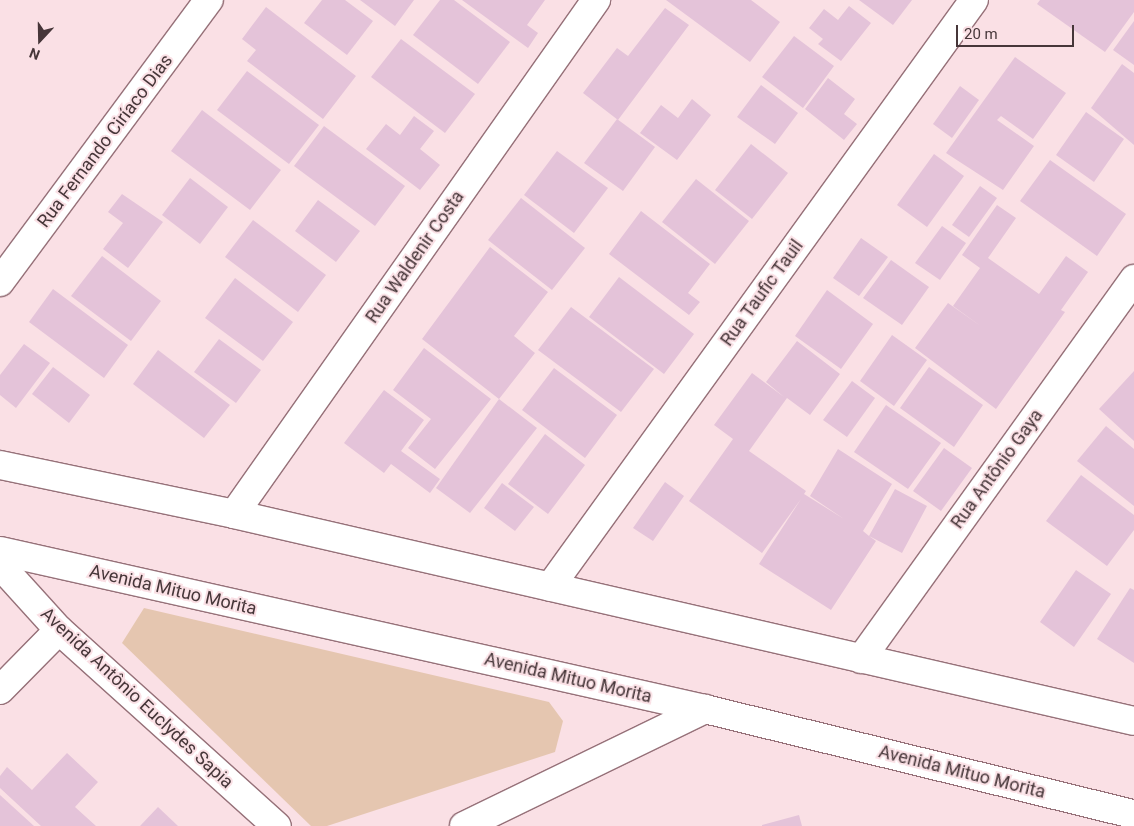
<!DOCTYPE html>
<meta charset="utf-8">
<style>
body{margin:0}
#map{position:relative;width:1134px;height:826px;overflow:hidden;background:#fae0e5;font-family:Roboto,sans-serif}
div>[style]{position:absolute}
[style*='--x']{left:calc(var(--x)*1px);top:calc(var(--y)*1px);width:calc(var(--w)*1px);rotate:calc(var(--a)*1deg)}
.green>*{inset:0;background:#e5c6b0}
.building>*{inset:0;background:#e4c3d9}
.roads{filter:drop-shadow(1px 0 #967179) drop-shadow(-1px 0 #967179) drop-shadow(0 1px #967179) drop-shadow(0 -1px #967179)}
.minor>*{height:28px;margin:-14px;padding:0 14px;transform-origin:14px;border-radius:14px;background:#fff}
.tertiary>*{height:28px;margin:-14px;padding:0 14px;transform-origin:14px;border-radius:14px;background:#fff}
span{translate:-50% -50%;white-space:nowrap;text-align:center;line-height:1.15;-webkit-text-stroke:4px #fae0e5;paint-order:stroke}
.street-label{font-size:18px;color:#463639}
.north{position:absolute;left:15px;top:15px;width:50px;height:50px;-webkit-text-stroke:4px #fae0e5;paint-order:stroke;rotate:201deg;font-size:14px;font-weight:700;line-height:20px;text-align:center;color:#463639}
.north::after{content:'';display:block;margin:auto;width:18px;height:22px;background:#463639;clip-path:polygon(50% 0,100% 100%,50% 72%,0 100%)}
.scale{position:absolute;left:956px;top:25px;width:118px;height:22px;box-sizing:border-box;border:2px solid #463639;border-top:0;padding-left:6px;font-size:15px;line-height:18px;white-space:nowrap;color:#463639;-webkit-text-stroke:4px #fae0e5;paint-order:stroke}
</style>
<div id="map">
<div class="green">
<div style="clip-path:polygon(144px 608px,549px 702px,563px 721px,555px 752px,327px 826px,311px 826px,122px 643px)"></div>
</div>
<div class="building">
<div style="clip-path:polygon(322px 0,345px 0,373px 21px,347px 55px,304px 23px)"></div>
<div style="clip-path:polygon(360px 0,414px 0,395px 26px)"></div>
<div style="clip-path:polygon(440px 0,454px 0,510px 42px,478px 84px,413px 35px)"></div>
<div style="clip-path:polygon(462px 0,545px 0,527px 25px,538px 33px,528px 48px)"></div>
<div style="clip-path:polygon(666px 0,751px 0,780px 22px,750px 62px)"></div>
<div style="clip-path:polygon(859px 0,912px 0,893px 25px)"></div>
<div style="clip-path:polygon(1040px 0,1134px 0,1134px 12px,1105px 52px,1037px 4px)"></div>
<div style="clip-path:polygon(849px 6px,871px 23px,841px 61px,818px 44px,823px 39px,809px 28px,824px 9px,838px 20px)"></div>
<div style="clip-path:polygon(266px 7px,356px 76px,323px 119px,247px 61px,256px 50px,242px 39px)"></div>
<div style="clip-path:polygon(665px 8px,689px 25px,618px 120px,583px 93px,617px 48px,628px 56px)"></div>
<div style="clip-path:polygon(1134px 21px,1134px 65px,1113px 50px)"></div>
<div style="clip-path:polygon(794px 36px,834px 66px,803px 108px,762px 77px)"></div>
<div style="clip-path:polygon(401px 39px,475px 94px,445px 133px,371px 77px)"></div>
<div style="clip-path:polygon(1015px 57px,1066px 93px,1033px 139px,1001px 116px,997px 120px,1034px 146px,1003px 190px,946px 153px)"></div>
<div style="clip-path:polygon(1122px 64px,1134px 73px,1134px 145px,1091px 108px)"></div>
<div style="clip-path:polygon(247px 71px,319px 125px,289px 164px,217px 110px)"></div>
<div style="clip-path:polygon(828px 78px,855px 99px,844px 114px,857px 124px,844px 140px,805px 109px)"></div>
<div style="clip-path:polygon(761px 85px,798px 113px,775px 144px,737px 117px)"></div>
<div style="clip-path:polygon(960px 86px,979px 100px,952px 138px,933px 124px)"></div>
<div style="clip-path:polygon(692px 99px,711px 115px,677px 160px,640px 133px,661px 105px,678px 118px)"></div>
<div style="clip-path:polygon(202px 110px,281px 170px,250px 210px,171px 151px)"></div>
<div style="clip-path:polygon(1086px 112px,1124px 139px,1094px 182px,1056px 155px)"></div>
<div style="clip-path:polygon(414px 116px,434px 131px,420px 149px,440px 165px,420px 190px,366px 149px,386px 124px,400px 135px)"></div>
<div style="clip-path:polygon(617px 119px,655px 147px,623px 191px,584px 163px)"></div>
<div style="clip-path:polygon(324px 126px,405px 186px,375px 226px,294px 166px)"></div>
<div style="clip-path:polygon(751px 144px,788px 173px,752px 219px,715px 190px)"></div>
<div style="clip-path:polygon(557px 151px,608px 188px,574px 233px,524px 195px)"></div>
<div style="clip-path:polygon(934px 154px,964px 176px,927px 227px,897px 205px)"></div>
<div style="clip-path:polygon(1050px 160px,1126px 214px,1097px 256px,1020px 201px)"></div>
<div style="clip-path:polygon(190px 178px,228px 207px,200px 244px,162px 215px)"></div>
<div style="clip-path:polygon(696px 179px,749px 221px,715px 264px,662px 222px)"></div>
<div style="clip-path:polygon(980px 186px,997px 198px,969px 237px,952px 225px)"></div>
<div style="clip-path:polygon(122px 194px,163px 222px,128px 268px,103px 249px,123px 223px,108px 212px)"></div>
<div style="clip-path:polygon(521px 198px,585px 248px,552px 290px,488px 240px)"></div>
<div style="clip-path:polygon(318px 200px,360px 231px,336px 262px,295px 231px)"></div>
<div style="clip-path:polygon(997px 205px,1016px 218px,988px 258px,1039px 294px,1066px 256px,1088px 272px,1061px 310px,1065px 312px,996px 409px,915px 348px,948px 303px,982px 327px,953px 306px,980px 268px,962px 255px)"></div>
<div style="clip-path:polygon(641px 211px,710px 264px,688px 293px,700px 302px,689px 315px,609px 254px)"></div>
<div style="clip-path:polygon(253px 220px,326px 275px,298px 312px,225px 257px)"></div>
<div style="clip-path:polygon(942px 226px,966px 243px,940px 280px,915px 263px)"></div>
<div style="clip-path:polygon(861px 238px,888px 257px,859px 296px,833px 278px)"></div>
<div style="clip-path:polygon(490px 247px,548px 292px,514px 336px,535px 353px,499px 399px,422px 339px)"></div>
<div style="clip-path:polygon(102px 256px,161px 301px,131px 341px,71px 296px)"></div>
<div style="clip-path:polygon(891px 260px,929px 287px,902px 325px,863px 298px)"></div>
<div style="clip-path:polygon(619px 277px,694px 334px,664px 374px,589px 317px)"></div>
<div style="clip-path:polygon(235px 278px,293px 322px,263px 361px,205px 318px)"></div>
<div style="clip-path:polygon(53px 289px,128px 345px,104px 378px,29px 322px)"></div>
<div style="clip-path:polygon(827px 290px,873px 324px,841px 369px,795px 336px)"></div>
<div style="clip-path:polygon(571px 307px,654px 369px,621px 412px,538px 350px)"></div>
<div style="clip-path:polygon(892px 335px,927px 360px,894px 406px,860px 381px)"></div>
<div style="clip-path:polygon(219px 339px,261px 370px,236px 403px,194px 372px)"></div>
<div style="clip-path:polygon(797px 341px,840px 374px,810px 415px,787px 398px,749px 451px,806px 491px,804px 494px,844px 519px,810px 496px,838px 449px,892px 484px,863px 531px,869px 536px,895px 489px,927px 506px,902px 553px,869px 536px,876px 541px,831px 610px,759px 564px,801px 499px,762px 553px,689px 501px,733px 439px,714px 425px,752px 373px,784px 397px,766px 382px)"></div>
<div style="clip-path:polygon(24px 344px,50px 363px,16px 408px,0 395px,0 375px)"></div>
<div style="clip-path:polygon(424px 348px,491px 399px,435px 469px,408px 448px,431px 419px,393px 390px)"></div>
<div style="clip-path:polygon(158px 350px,230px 405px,204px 438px,133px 384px)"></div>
<div style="clip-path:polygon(53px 367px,90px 395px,69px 423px,32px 394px)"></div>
<div style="clip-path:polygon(929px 367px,983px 405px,954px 447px,900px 408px)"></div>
<div style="clip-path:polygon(554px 368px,617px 415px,585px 458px,522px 410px)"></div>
<div style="clip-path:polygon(1134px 371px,1134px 441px,1099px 409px)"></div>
<div style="clip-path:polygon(852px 381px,875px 398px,847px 437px,823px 420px)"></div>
<div style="clip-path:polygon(384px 390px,424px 420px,401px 451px,440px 479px,430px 493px,391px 464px,384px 473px,344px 443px)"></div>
<div style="clip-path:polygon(499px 399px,537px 428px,470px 513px,436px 488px)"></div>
<div style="clip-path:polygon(886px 405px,941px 443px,908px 489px,854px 452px)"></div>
<div style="clip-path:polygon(1106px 426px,1134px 449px,1134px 506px,1077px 461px)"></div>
<div style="clip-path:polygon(545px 434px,585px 465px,548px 514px,508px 484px)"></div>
<div style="clip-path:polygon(944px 448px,972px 468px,941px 511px,913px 491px)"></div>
<div style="clip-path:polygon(1081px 475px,1134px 515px,1134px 530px,1107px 566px,1046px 521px)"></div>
<div style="clip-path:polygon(665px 482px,684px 496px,653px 541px,633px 528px)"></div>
<div style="clip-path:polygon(502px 483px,534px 507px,515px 531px,484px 508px)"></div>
<div style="clip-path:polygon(1076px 570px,1111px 594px,1074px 647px,1040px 622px)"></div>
<div style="clip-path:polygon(1130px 588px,1134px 590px,1134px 663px,1097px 639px)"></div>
<div style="clip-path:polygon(67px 753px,98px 782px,75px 807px,96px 826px,41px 826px,0 788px,0 776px,7px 767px,32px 790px)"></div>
<div style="clip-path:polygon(0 795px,34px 826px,0 826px)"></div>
<div style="clip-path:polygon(158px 807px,178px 826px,140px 826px)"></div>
<div style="clip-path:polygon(799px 815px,802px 826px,762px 826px,762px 825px)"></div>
</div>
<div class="roads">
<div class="minor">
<div style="--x:0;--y:282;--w:351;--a:-53.5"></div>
<div style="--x:234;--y:514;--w:629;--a:-54.84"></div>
<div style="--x:0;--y:565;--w:88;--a:47.8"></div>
<div style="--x:59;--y:630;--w:293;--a:42"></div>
<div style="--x:550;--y:587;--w:724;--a:-54.16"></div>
<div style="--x:861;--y:659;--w:468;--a:-54.3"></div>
<div style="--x:0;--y:690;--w:84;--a:-45.5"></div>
<div style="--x:464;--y:826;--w:268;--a:-25.9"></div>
</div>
<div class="tertiary">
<div style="--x:0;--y:465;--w:239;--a:11.8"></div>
<div style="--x:234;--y:514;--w:923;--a:12.95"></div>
<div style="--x:0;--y:551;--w:722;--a:12.63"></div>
<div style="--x:705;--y:709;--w:442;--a:13.8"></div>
</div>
</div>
<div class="street-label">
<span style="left:105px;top:141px;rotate:-53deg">Rua Fernando Ciríaco Dias</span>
<span style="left:415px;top:257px;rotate:-55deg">Rua Waldenir Costa</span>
<span style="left:762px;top:293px;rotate:-54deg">Rua Taufic Tauil</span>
<span style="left:997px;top:469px;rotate:-54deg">Rua Antônio Gaya</span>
<span style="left:173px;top:590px;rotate:13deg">Avenida Mituo Morita</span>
<span style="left:568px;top:678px;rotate:13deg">Avenida Mituo Morita</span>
<span style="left:137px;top:698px;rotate:43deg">Avenida Antônio Euclydes Sapia</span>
<span style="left:962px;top:772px;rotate:14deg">Avenida Mituo Morita</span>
</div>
<div class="north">N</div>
<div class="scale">20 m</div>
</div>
